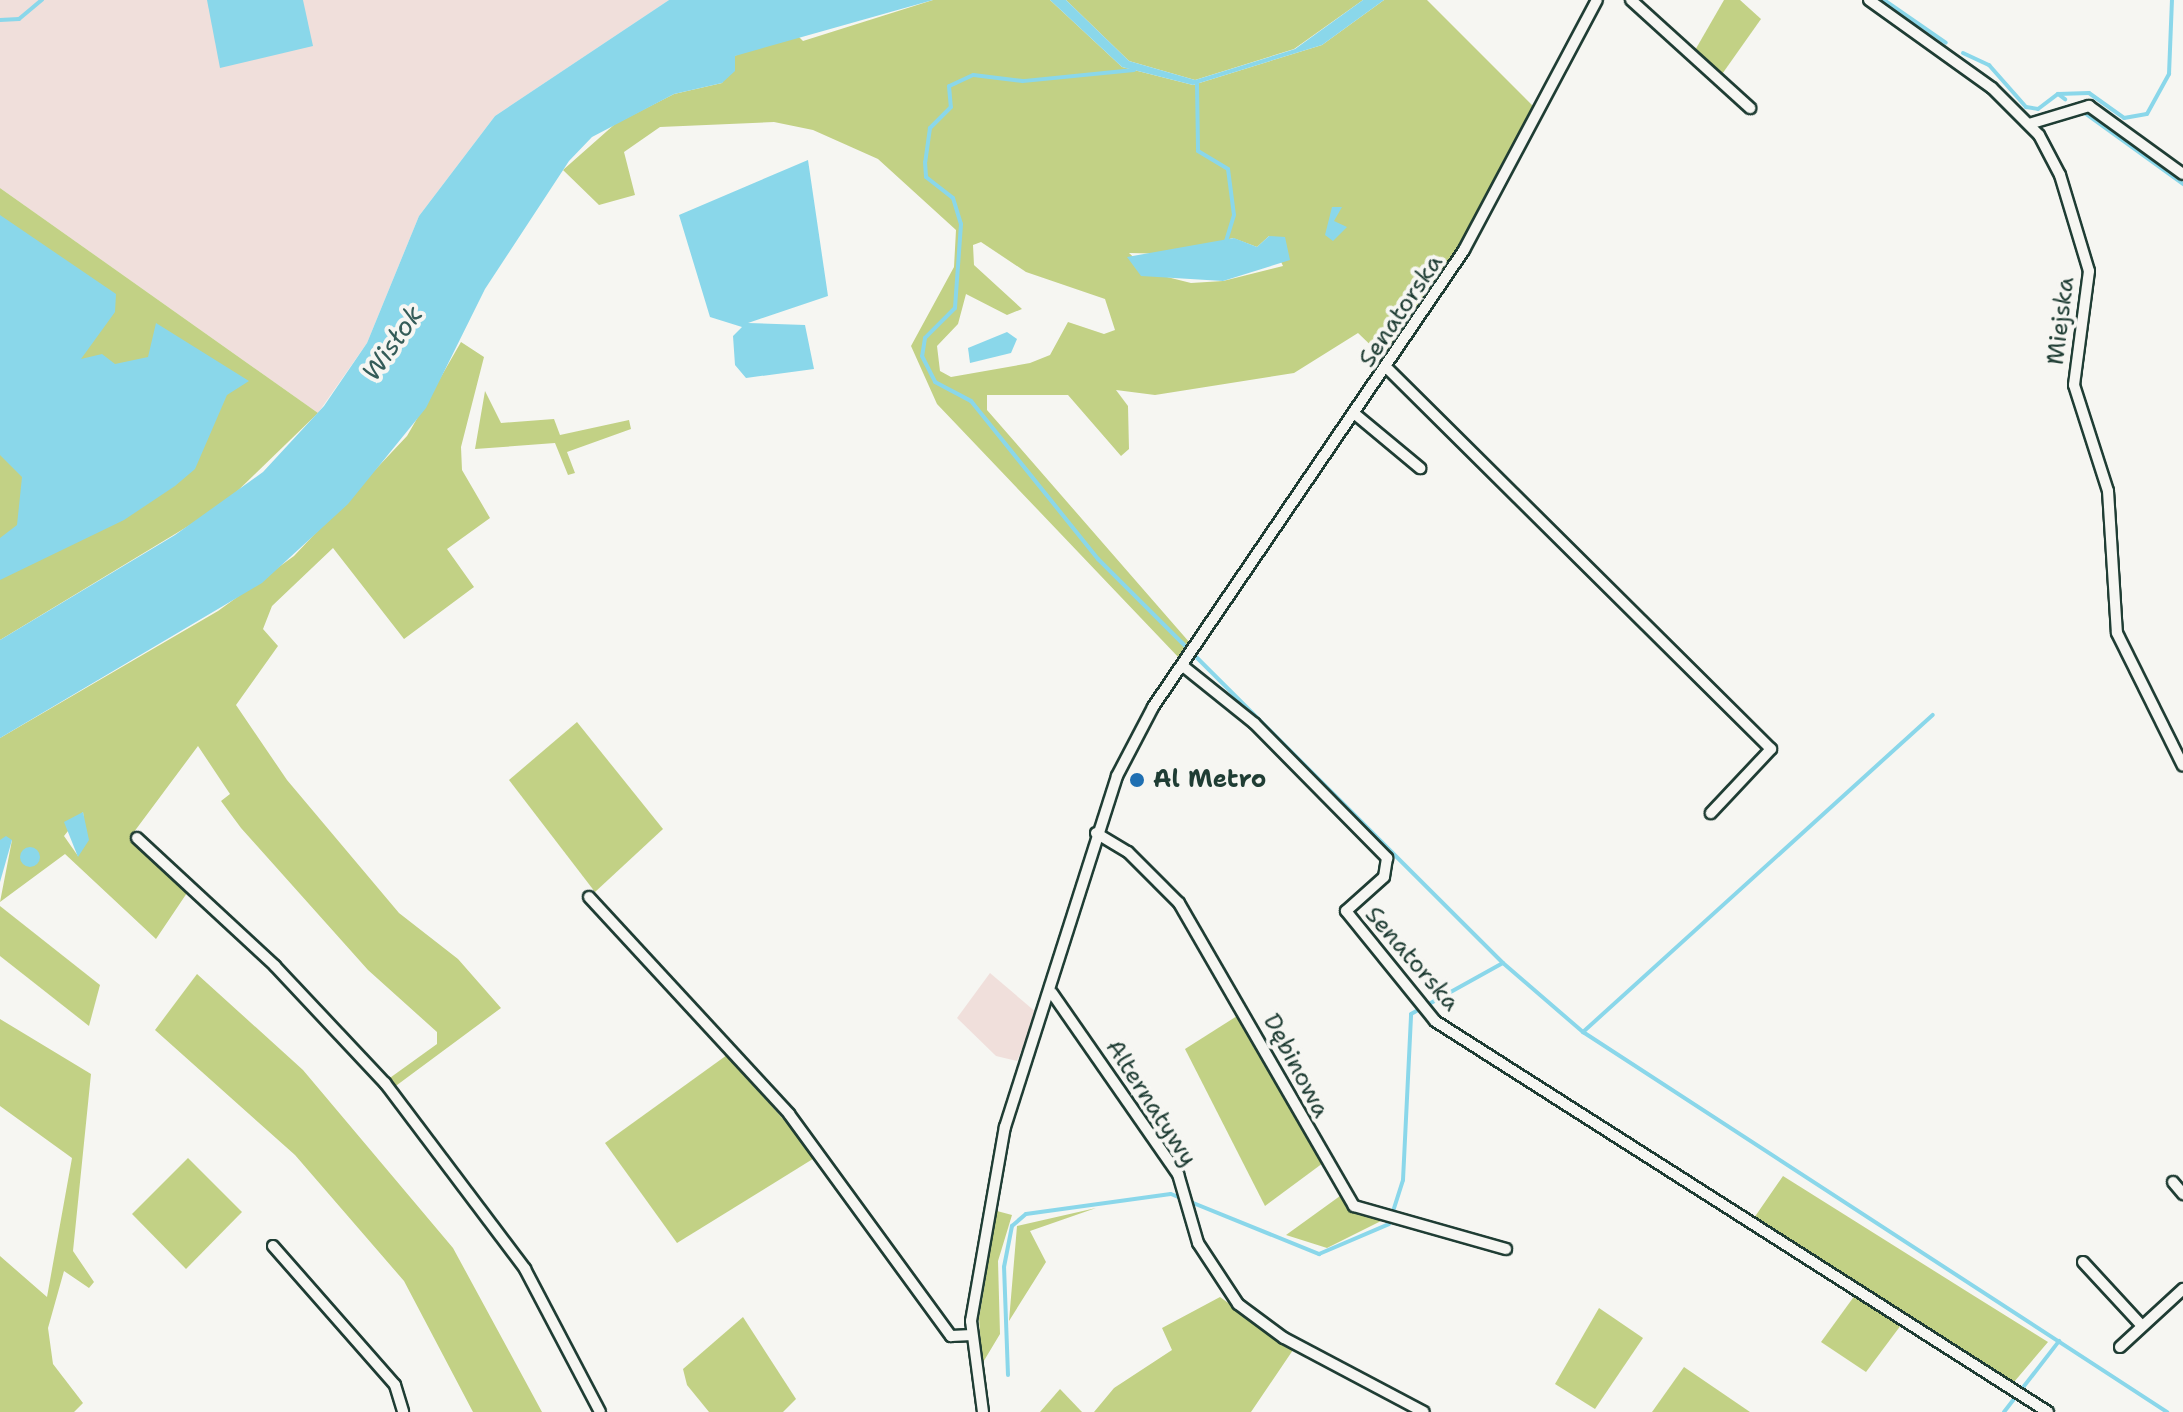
<!DOCTYPE html>
<meta charset="utf-8">
<style>
body{margin:0}
#map{position:relative;width:2183px;height:1412px;overflow:hidden;background:#f6f6f2;font-family:"Shantell Sans",sans-serif}
div>[style]{position:absolute}
[style*='--x']{left:calc(var(--x)*1px);top:calc(var(--y)*1px);width:calc(var(--w)*1px);rotate:calc(var(--a)*1deg)}
.built>*{inset:0;background:#f0dfdb}
.green>*{inset:0;background:#c2d185}
.water>*{inset:0;background:#8ad7ea}
.round{border-radius:50%}
.stream>*{height:4px;margin:-2px;padding:0 2px;transform-origin:2px;border-radius:2px;background:#8ad7ea}
.roads{filter:drop-shadow(2px 0 #1f3d34) drop-shadow(-2px 0 #1f3d34) drop-shadow(0 2px #1f3d34) drop-shadow(0 -2px #1f3d34)}
.minor>*{height:10px;margin:-5px;padding:0 5px;transform-origin:5px;border-radius:5px;background:#f6f6f2}
.dots>*{width:22px;height:22px;translate:-50% -50%;box-sizing:border-box;border:4px solid #f6f6f2;border-radius:50%}
span{translate:-50% -50%;white-space:nowrap;text-align:center;line-height:1.15;-webkit-text-stroke:8px #f6f6f2;paint-order:stroke}
.street-label{font-size:24px;color:#1f3d34}
.poi-label{font-size:24px;color:#1f3d34;font-weight:700}
.left{translate:0 -50%;text-align:left}
.water-label{font-size:26px;color:#345c58;font-style:italic}
</style>
<div id="map">
<div class="built">
<div style="clip-path:polygon(0 0,669px 0,495px 116px,419px 216px,367px 343px,318px 413px,0 188px)"></div>
<div style="clip-path:polygon(990px 973px,1037px 1013px,1017px 1061px,996px 1056px,957px 1018px)"></div>
</div>
<div class="green">
<div style="clip-path:polygon(evenodd,933px 0,1050px 0,1122px 67px,1193px 85px,1322px 45px,1384px 0,1427px 0,1534px 107px,1477px 218px,1384px 358px,1358px 333px,1294px 373px,1155px 395px,1116px 390px,1128px 406px,1129px 449px,1121px 456px,1068px 395px,987px 395px,987px 410px,1190px 643px,1180px 659px,937px 404px,911px 346px,954px 267px,956px 230px,878px 159px,813px 130px,774px 122px,660px 127px,624px 152px,635px 195px,599px 205px,563px 170px,615px 124px,674px 94px,722px 83px,734px 56px,795px 33px,803px 41px,933px 0,1269px 236px,1283px 266px,1223px 281px,1191px 283px,1151px 273px,1129px 253px,1174px 254px,1233px 238px,1257px 247px,1269px 236px,933px 0,981px 242px,1026px 272px,1105px 299px,1115px 330px,1104px 334px,1068px 322px,1050px 355px,1030px 363px,951px 377px,940px 371px,937px 346px,958px 324px,966px 294px,1007px 315px,1022px 309px,974px 265px,973px 245px,981px 242px)"></div>
<div style="clip-path:polygon(1066px 0,1363px 0,1294px 49px,1195px 80px,1129px 61px)"></div>
<div style="clip-path:polygon(1724px 0,1740px 0,1761px 19px,1720px 77px,1694px 52px)"></div>
<div style="clip-path:polygon(0 188px,318px 413px,223px 505px,0 640px)"></div>
<div style="clip-path:polygon(evenodd,461px 342px,484px 357px,461px 447px,462px 470px,490px 518px,447px 549px,474px 587px,404px 639px,333px 548px,272px 606px,263px 629px,278px 646px,236px 705px,287px 780px,399px 913px,458px 959px,501px 1008px,393px 1088px,387px 1080px,437px 1044px,437px 1032px,368px 970px,241px 828px,221px 801px,230px 794px,198px 746px,131px 836px,189px 890px,156px 939px,65px 854px,0 902px,12px 840px,0 840px,0 738px,218px 611px,294px 556px,407px 436px,461px 342px,83px 812px,84px 821px,78px 856px,64px 836px,83px 812px)"></div>
<div style="clip-path:polygon(485px 391px,501px 423px,554px 419px,560px 435px,629px 420px,631px 429px,567px 452px,575px 473px,568px 475px,555px 443px,475px 449px)"></div>
<div style="clip-path:polygon(577px 722px,663px 829px,595px 892px,509px 780px)"></div>
<div style="clip-path:polygon(0 906px,100px 985px,89px 1026px,0 956px)"></div>
<div style="clip-path:polygon(197px 974px,303px 1070px,453px 1248px,542px 1412px,473px 1412px,404px 1281px,295px 1155px,155px 1030px)"></div>
<div style="clip-path:polygon(1237px 1016px,1323px 1163px,1265px 1206px,1185px 1049px)"></div>
<div style="clip-path:polygon(0 1019px,91px 1074px,73px 1251px,94px 1282px,89px 1288px,64px 1271px,48px 1328px,53px 1364px,83px 1403px,74px 1412px,0 1412px,0 1256px,47px 1297px,72px 1158px,0 1106px)"></div>
<div style="clip-path:polygon(727px 1055px,816px 1157px,677px 1243px,605px 1143px)"></div>
<div style="clip-path:polygon(188px 1158px,242px 1212px,186px 1269px,132px 1214px)"></div>
<div style="clip-path:polygon(1783px 1176px,1971px 1294px,2048px 1342px,2014px 1382px,2005px 1376px,1754px 1218px)"></div>
<div style="clip-path:polygon(1340px 1196px,1358px 1215px,1387px 1218px,1327px 1248px,1286px 1235px)"></div>
<div style="clip-path:polygon(1096px 1208px,1030px 1231px,1046px 1262px,1009px 1321px,1017px 1226px)"></div>
<div style="clip-path:polygon(997px 1211px,1012px 1215px,998px 1261px,1000px 1334px,982px 1364px,979px 1318px)"></div>
<div style="clip-path:polygon(1858px 1291px,1904px 1321px,1866px 1372px,1821px 1342px)"></div>
<div style="clip-path:polygon(1220px 1297px,1293px 1350px,1251px 1412px,1094px 1412px,1114px 1388px,1172px 1350px,1162px 1328px)"></div>
<div style="clip-path:polygon(1599px 1308px,1643px 1338px,1595px 1409px,1555px 1384px)"></div>
<div style="clip-path:polygon(743px 1317px,796px 1399px,783px 1412px,709px 1412px,687px 1385px,683px 1369px)"></div>
<div style="clip-path:polygon(1684px 1367px,1750px 1412px,1652px 1412px)"></div>
<div style="clip-path:polygon(1060px 1389px,1082px 1412px,1040px 1412px)"></div>
</div>
<div class="water">
<div style="clip-path:polygon(207px 0,303px 0,313px 46px,220px 68px)"></div>
<div style="clip-path:polygon(669px 0,933px 0,735px 56px,735px 71px,722px 83px,674px 94px,592px 137px,569px 161px,485px 289px,426px 408px,348px 504px,262px 583px,0 738px,0 640px,175px 535px,263px 472px,324px 406px,367px 343px,419px 216px,495px 116px)"></div>
<div style="clip-path:polygon(1050px 0,1066px 0,1129px 61px,1195px 80px,1295px 49px,1363px 0,1384px 0,1322px 45px,1193px 85px,1122px 67px)"></div>
<div style="clip-path:polygon(808px 160px,828px 296px,748px 323px,805px 325px,814px 369px,746px 378px,735px 365px,733px 336px,742px 327px,710px 317px,679px 215px)"></div>
<div style="clip-path:polygon(1332px 207px,1342px 207px,1334px 221px,1347px 227px,1333px 241px,1325px 235px)"></div>
<div style="clip-path:polygon(0 215px,116px 294px,115px 312px,81px 359px,102px 354px,115px 364px,148px 357px,156px 323px,249px 381px,227px 395px,195px 469px,175px 486px,124px 520px,0 580px,0 538px,17px 525px,22px 477px,0 455px)"></div>
<div style="clip-path:polygon(1269px 236px,1285px 237px,1290px 260px,1223px 281px,1141px 276px,1127px 257px,1234px 238px,1257px 247px)"></div>
<div style="clip-path:polygon(1007px 332px,1017px 339px,1011px 353px,970px 363px,968px 348px)"></div>
<div style="clip-path:polygon(83px 812px,89px 840px,78px 857px,64px 822px)"></div>
<div style="clip-path:polygon(6px 836px,12px 840px,0 882px,0 840px)"></div>
<div class="round" style="left:20px;top:847px;width:20px;height:20px"></div>
</div>
<div class="stream">
<div style="--x:1884;--y:0;--w:75;--a:34.7"></div>
<div style="--x:0;--y:20;--w:19;--a:-3"></div>
<div style="--x:19;--y:19;--w:30;--a:-40"></div>
<div style="--x:1963;--y:53;--w:29;--a:25"></div>
<div style="--x:1989;--y:65;--w:56;--a:48.6"></div>
<div style="--x:2026;--y:107;--w:12;--a:9"></div>
<div style="--x:2038;--y:109;--w:25;--a:-37"></div>
<div style="--x:2058;--y:94;--w:9;--a:36"></div>
<div style="--x:1134;--y:70;--w:112;--a:174.3"></div>
<div style="--x:1023;--y:81;--w:50;--a:-173.2"></div>
<div style="--x:973;--y:75;--w:26;--a:155"></div>
<div style="--x:949;--y:86;--w:21;--a:85"></div>
<div style="--x:951;--y:107;--w:30;--a:135"></div>
<div style="--x:930;--y:128;--w:34;--a:98"></div>
<div style="--x:925;--y:162;--w:15;--a:86"></div>
<div style="--x:926;--y:177;--w:34;--a:38"></div>
<div style="--x:953;--y:198;--w:27;--a:73"></div>
<div style="--x:961;--y:224;--w:84;--a:94.1"></div>
<div style="--x:955;--y:308;--w:42;--a:135"></div>
<div style="--x:925;--y:338;--w:18;--a:99"></div>
<div style="--x:922;--y:356;--w:29;--a:63"></div>
<div style="--x:935;--y:382;--w:41;--a:27.8"></div>
<div style="--x:971;--y:401;--w:203;--a:51.2"></div>
<div style="--x:1098;--y:559;--w:572;--a:44.93"></div>
<div style="--x:1503;--y:963;--w:106;--a:40.8"></div>
<div style="--x:1583;--y:1032;--w:697;--a:33.05"></div>
<div style="--x:1197;--y:84;--w:67;--a:89.1"></div>
<div style="--x:1198;--y:151;--w:35;--a:31"></div>
<div style="--x:1228;--y:169;--w:46;--a:82.6"></div>
<div style="--x:1234;--y:215;--w:27;--a:107"></div>
<div style="--x:2058;--y:94;--w:31;--a:-2"></div>
<div style="--x:2089;--y:93;--w:43;--a:35.5"></div>
<div style="--x:2124;--y:118;--w:23;--a:-10"></div>
<div style="--x:2147;--y:114;--w:46;--a:-61.2"></div>
<div style="--x:2169;--y:74;--w:74;--a:-87.7"></div>
<div style="--x:2086;--y:114;--w:120;--a:35.8"></div>
<div style="--x:1583;--y:1032;--w:472;--a:-42.2"></div>
<div style="--x:1008;--y:1375;--w:108;--a:-92.1"></div>
<div style="--x:1004;--y:1267;--w:42;--a:-79"></div>
<div style="--x:1012;--y:1226;--w:18;--a:-41"></div>
<div style="--x:1026;--y:1214;--w:146;--a:-7.9"></div>
<div style="--x:1171;--y:1194;--w:160;--a:22.1"></div>
<div style="--x:1319;--y:1254;--w:76;--a:-23.2"></div>
<div style="--x:1389;--y:1224;--w:46;--a:-72.3"></div>
<div style="--x:1403;--y:1180;--w:166;--a:-87.2"></div>
<div style="--x:1411;--y:1014;--w:105;--a:-29"></div>
<div style="--x:2004;--y:1412;--w:90;--a:-52.2"></div>
</div>
<div class="roads">
<div class="minor">
<div style="--x:1631;--y:0;--w:161;--a:42.2"></div>
<div style="--x:1869;--y:0;--w:151;--a:35.6"></div>
<div style="--x:1992;--y:88;--w:66;--a:45"></div>
<div style="--x:2039;--y:135;--w:45;--a:62.3"></div>
<div style="--x:2060;--y:175;--w:100;--a:73.2"></div>
<div style="--x:2089;--y:271;--w:115;--a:97.5"></div>
<div style="--x:2074;--y:385;--w:111;--a:72.2"></div>
<div style="--x:2108;--y:491;--w:142;--a:86.4"></div>
<div style="--x:2117;--y:633;--w:148;--a:63.6"></div>
<div style="--x:2029;--y:124;--w:63;--a:-16.7"></div>
<div style="--x:2089;--y:106;--w:116;--a:35.9"></div>
<div style="--x:1387;--y:368;--w:541;--a:44.78"></div>
<div style="--x:1771;--y:749;--w:88;--a:133.2"></div>
<div style="--x:1355;--y:414;--w:85;--a:39.7"></div>
<div style="--x:1183;--y:666;--w:91;--a:38.8"></div>
<div style="--x:1254;--y:723;--w:190;--a:45.4"></div>
<div style="--x:1387;--y:858;--w:19;--a:99"></div>
<div style="--x:1384;--y:877;--w:51;--a:138.2"></div>
<div style="--x:1346;--y:911;--w:141;--a:51"></div>
<div style="--x:1435;--y:1021;--w:727;--a:32.53"></div>
<div style="--x:1096;--y:833;--w:37;--a:31"></div>
<div style="--x:1128;--y:852;--w:72;--a:45"></div>
<div style="--x:1179;--y:903;--w:350;--a:60"></div>
<div style="--x:1354;--y:1206;--w:158;--a:15.8"></div>
<div style="--x:137;--y:838;--w:188;--a:42.8"></div>
<div style="--x:275;--y:966;--w:161;--a:46.8"></div>
<div style="--x:385;--y:1083;--w:233;--a:53"></div>
<div style="--x:525;--y:1269;--w:161;--a:62.3"></div>
<div style="--x:589;--y:897;--w:295;--a:47.3"></div>
<div style="--x:789;--y:1114;--w:275;--a:53.9"></div>
<div style="--x:951;--y:1336;--w:21;--a:-3"></div>
<div style="--x:1052;--y:993;--w:221;--a:55.2"></div>
<div style="--x:1178;--y:1174;--w:72;--a:73.8"></div>
<div style="--x:1198;--y:1243;--w:73;--a:56.7"></div>
<div style="--x:1238;--y:1304;--w:57;--a:36.5"></div>
<div style="--x:1284;--y:1338;--w:158;--a:27.9"></div>
<div style="--x:2173;--y:1182;--w:16;--a:50"></div>
<div style="--x:273;--y:1246;--w:185;--a:48.7"></div>
<div style="--x:395;--y:1385;--w:28;--a:73"></div>
<div style="--x:2083;--y:1262;--w:87;--a:47.3"></div>
<div style="--x:2120;--y:1347;--w:86;--a:-42.6"></div>
<div style="--x:983;--y:1412;--w:92;--a:-97.5"></div>
<div style="--x:971;--y:1321;--w:197;--a:-80.1"></div>
<div style="--x:1005;--y:1127;--w:368;--a:-72.3"></div>
<div style="--x:1117;--y:776;--w:78;--a:-62.4"></div>
<div style="--x:1153;--y:707;--w:553;--a:-55.76"></div>
<div style="--x:1464;--y:250;--w:283;--a:-62"></div>
</div>
</div>
<div class="dots">
<div style="left:1137px;top:780px;background:#1f6fb2"></div>
</div>
<div class="street-label">
<span style="left:1401px;top:311px;rotate:-56deg">Senatorska</span>
<span style="left:2061px;top:321px;rotate:-83deg">Miejska</span>
<span style="left:1412px;top:959px;rotate:49deg">Senatorska</span>
<span style="left:1296px;top:1066px;rotate:62deg">Dębinowa</span>
<span style="left:1151px;top:1103px;rotate:57deg">Alternatywy</span>
</div>
<div class="poi-label">
<span class="left" style="left:1153px;top:780px">Al Metro</span>
</div>
<div class="water-label">
<span style="left:392px;top:343px;rotate:-55deg">Wisłok</span>
</div>
</div>
